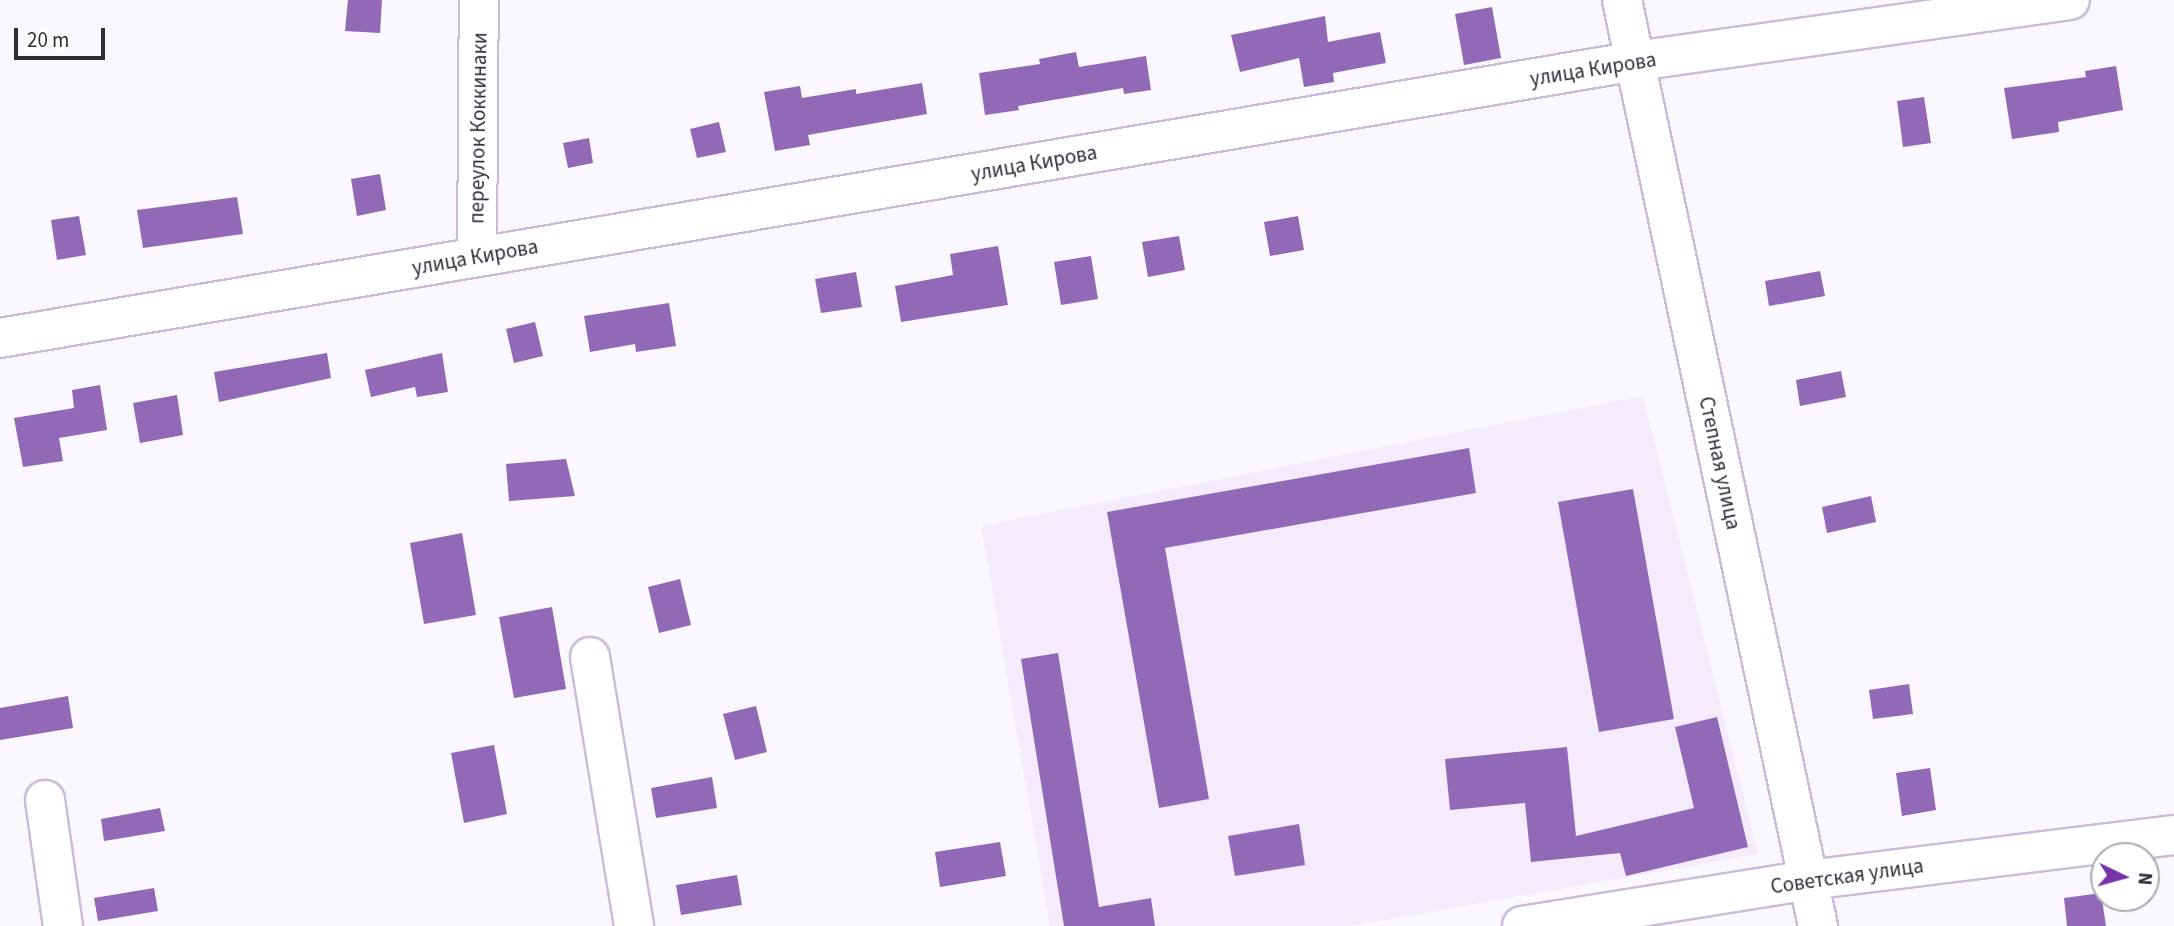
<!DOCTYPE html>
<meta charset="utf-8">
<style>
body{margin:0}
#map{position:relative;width:2174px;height:926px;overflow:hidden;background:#faf7fe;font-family:"Source Sans 3",sans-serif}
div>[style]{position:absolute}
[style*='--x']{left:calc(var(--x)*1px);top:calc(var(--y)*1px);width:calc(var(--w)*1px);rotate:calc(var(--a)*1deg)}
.built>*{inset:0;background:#f4ecfd}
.building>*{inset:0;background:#9269b6}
.roads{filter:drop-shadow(2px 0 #cabadb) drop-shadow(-2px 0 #cabadb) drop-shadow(0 2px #cabadb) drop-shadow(0 -2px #cabadb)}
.minor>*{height:38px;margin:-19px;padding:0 19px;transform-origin:19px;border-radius:19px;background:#fff}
span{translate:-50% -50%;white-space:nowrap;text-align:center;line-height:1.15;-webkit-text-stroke:5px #fff;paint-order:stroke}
.street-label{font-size:21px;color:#322b38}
.north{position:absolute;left:2090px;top:842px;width:70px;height:70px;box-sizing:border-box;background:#fff;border:2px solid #adaaaf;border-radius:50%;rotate:95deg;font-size:19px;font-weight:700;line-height:28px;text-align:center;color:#322b38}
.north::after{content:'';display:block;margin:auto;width:24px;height:32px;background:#7734a8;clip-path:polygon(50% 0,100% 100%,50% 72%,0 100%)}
.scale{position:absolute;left:14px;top:28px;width:91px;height:32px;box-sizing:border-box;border:4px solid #322b38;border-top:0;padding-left:9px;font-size:21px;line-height:24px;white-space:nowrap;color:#322b38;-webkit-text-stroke:5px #fff;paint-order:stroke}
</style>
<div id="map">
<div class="built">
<div style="clip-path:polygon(1643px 396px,1758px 854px,1350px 926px,1050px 926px,981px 526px)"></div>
</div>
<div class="building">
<div style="clip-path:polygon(348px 0,382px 0,380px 33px,345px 31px)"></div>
<div style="clip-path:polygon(1492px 7px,1501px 58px,1464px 65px,1455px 14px)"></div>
<div style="clip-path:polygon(1325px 16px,1328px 42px,1380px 32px,1386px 63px,1333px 73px,1334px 82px,1304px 87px,1299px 58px,1240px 72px,1231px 35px)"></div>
<div style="clip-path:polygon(1076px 52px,1079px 67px,1146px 56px,1151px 90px,1124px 94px,1123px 88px,1018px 106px,1019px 110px,985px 115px,979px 73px,1040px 64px,1039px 59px)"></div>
<div style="clip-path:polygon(2116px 66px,2123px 110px,2058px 122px,2059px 132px,2012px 139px,2004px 88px,2086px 77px,2085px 71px)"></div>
<div style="clip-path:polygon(922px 83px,927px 114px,808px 135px,810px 145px,775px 151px,764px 92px,800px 86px,802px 98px,856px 89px,856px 94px)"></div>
<div style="clip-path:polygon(1924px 97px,1931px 143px,1903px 147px,1897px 101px)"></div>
<div style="clip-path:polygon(719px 122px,726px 152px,697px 158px,690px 129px)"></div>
<div style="clip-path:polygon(589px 138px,593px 163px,568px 168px,563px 143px)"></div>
<div style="clip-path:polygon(380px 174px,386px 210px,357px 216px,351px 179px)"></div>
<div style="clip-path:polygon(237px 197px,243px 234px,143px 248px,137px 210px)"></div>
<div style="clip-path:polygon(79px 216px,86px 255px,57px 260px,51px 220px)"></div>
<div style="clip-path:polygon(1298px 216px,1304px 250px,1270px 256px,1264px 222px)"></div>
<div style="clip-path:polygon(1179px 236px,1185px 270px,1148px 277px,1142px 242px)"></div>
<div style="clip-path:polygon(998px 246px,1008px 305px,901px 322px,895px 286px,953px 275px,950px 254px)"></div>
<div style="clip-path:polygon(1091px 256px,1098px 299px,1061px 305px,1054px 262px)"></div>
<div style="clip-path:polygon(1820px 271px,1825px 296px,1769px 306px,1765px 281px)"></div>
<div style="clip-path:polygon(856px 272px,862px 307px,821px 313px,815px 279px)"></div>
<div style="clip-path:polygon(669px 303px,676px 346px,636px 352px,635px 344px,590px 352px,584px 316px)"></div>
<div style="clip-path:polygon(535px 322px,543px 356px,514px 363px,506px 329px)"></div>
<div style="clip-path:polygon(327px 353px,331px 378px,219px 402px,214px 372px)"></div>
<div style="clip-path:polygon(442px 353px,448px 392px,417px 397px,415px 387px,371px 397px,365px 370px)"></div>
<div style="clip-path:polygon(1841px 371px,1846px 397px,1800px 406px,1796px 380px)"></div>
<div style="clip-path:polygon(100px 385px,107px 430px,59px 438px,63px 461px,23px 467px,14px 418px,74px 408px,72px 390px)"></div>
<div style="clip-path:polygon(177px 395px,183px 435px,140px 443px,133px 403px)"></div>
<div style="clip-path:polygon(1469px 448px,1476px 493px,1165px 548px,1209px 799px,1159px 808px,1107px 512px)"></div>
<div style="clip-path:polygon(566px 459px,575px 496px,509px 501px,506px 464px)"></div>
<div style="clip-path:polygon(1633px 489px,1674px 719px,1599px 732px,1558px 502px)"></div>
<div style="clip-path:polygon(1871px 496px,1876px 522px,1827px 533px,1822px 507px)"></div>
<div style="clip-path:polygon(462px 533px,476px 615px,424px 624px,410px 543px)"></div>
<div style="clip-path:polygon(680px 579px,691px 625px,659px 633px,648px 587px)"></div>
<div style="clip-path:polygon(552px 607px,566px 689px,514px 698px,499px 617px)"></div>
<div style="clip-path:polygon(1058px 653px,1099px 907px,1151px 898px,1155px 926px,1064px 926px,1021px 659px)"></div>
<div style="clip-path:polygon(1909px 684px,1913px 714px,1873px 719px,1869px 690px)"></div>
<div style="clip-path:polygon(68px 696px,73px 728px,0 740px,0 708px)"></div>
<div style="clip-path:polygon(756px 706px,767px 752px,735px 760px,723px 714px)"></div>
<div style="clip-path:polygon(1717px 717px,1748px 847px,1626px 876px,1620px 853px,1531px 862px,1525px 803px,1450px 810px,1445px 759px,1567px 747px,1576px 836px,1694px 808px,1675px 727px)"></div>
<div style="clip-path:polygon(494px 745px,507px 814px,464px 823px,451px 753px)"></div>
<div style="clip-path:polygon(1930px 768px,1936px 810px,1902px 816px,1896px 773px)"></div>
<div style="clip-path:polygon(712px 777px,717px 808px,656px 818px,651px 788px)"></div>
<div style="clip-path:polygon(160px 808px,165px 831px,104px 841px,101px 819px)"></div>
<div style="clip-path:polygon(1299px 824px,1305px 865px,1235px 876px,1228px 836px)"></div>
<div style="clip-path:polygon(1000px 842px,1006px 876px,940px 887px,935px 852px)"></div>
<div style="clip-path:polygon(737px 875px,742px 905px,681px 915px,676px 885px)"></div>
<div style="clip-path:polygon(154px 888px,158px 911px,98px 921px,94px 898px)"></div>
<div style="clip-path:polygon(2101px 893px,2106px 926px,2067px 926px,2064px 898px)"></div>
</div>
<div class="roads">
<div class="minor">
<div style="--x:1622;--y:0;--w:947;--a:78.05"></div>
<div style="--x:477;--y:257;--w:257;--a:-89.6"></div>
<div style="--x:0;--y:338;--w:1659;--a:-9.61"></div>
<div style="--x:1636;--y:61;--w:438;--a:-8"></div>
<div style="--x:590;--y:657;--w:273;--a:80.7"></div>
<div style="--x:45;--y:800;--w:127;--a:81.9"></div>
<div style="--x:1522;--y:926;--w:290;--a:-9.1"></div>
<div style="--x:1808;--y:880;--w:369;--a:-7"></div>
</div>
</div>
<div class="street-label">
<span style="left:1593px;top:69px;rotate:-9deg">улица Кирова</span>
<span style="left:478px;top:128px;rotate:-89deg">переулок Коккинаки</span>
<span style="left:1034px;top:163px;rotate:-10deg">улица Кирова</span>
<span style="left:475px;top:257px;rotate:-10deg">улица Кирова</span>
<span style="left:1720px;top:463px;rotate:78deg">Степная улица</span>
<span style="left:1847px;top:876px;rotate:-8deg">Советская улица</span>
</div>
<div class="north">N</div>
<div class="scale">20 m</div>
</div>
